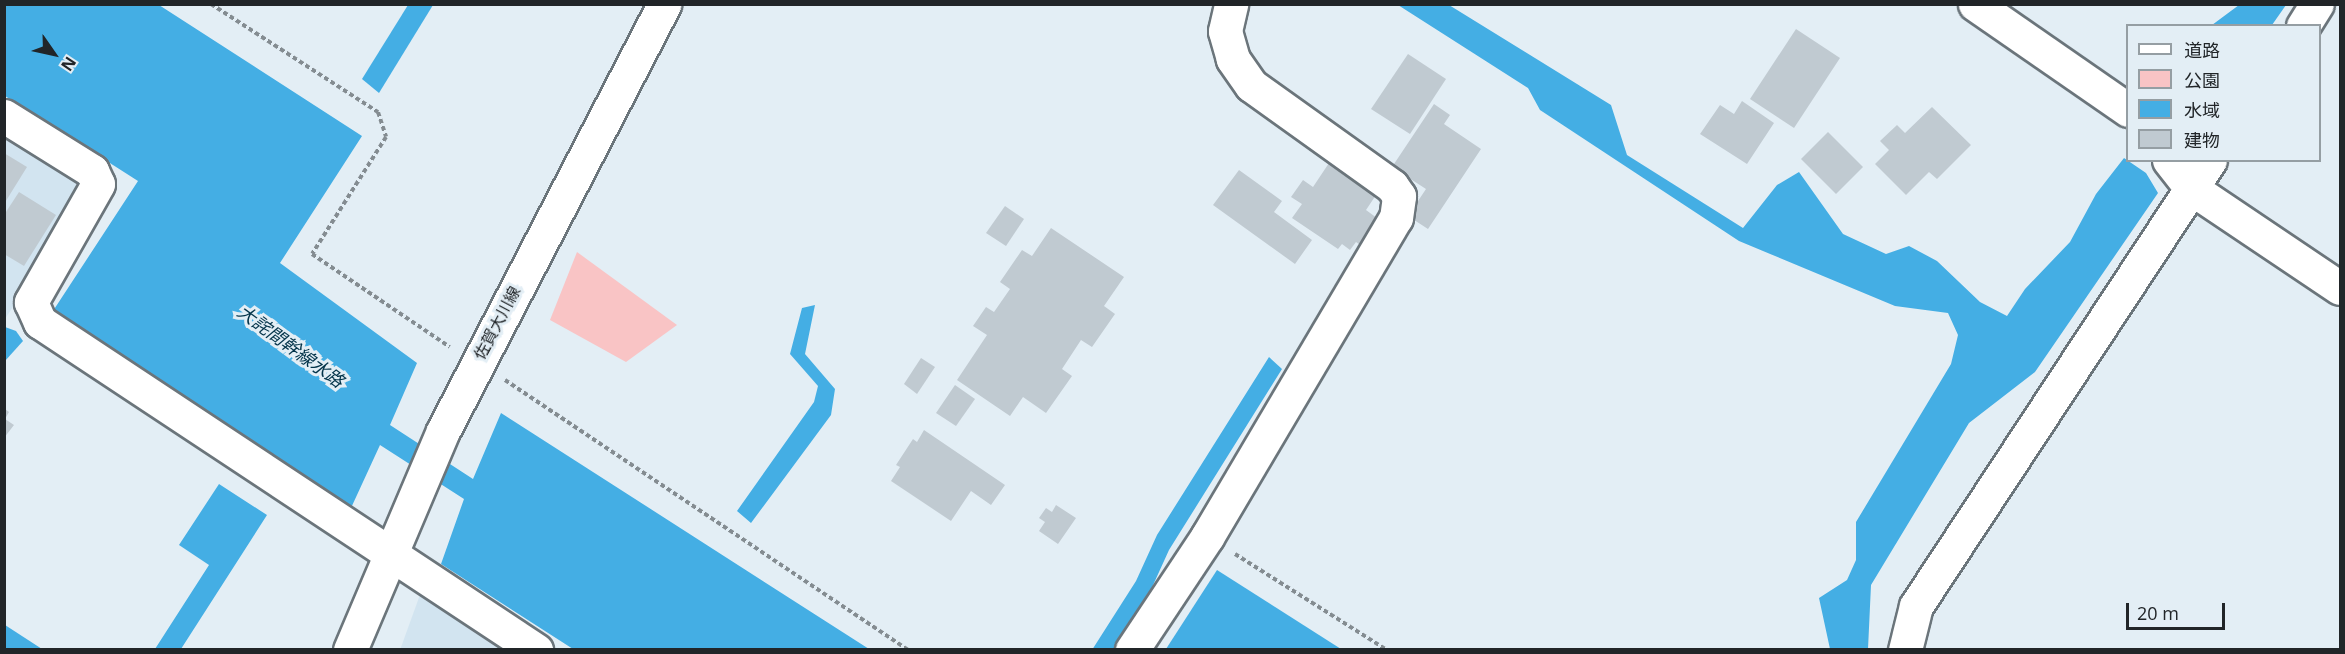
<!DOCTYPE html>
<meta charset="utf-8">
<style>
body{margin:0}
#map{position:relative;width:2345px;height:654px;overflow:hidden;background:#e3eef5;font-family:"Open Sans","Noto Sans JP",sans-serif}
div>[style]{position:absolute}
[style*='--x']{left:calc(var(--x)*1px);top:calc(var(--y)*1px);width:calc(var(--w)*1px);rotate:calc(var(--a)*1deg)}
.built>*{inset:0;background:#d2e4f0}
.green>*{inset:0;background:#f9c4c5}
.water>*{inset:0;background:#44aee4}
.building>*{inset:0;background:#c0cad1}
.path>*{height:4px;margin-top:-2px;transform-origin:0;background:repeating-linear-gradient(90deg,#848c91 0 4.5px,transparent 0 7.5px)}
.roads{filter:drop-shadow(2px 0 #6b757b) drop-shadow(-2px 0 #6b757b) drop-shadow(0 2px #6b757b) drop-shadow(0 -2px #6b757b)}
.minor>*{height:33px;margin:-16.5px;padding:0 16.5px;transform-origin:16.5px;border-radius:16.5px;background:#fff}
.major>*{height:33px;margin:-16.5px;padding:0 16.5px;transform-origin:16.5px;border-radius:16.5px;background:#fff}
span{translate:-50% -50%;white-space:nowrap;text-align:center;line-height:1.15;-webkit-text-stroke:6px #e3eef5;paint-order:stroke}
.street-label{font-size:16px;color:#212528}
.water-label{font-size:18px;color:#033349;font-style:italic}
.frame{position:absolute;inset:0;border:6px solid #212528;pointer-events:none}
.legend{position:absolute;left:2126px;top:24px;width:195px;height:138px;box-sizing:border-box;background:#e3eef5;border:2px solid #959ea3;margin:0;padding:8px 10px;list-style:none;font-size:18px;color:#212528}
.legend li{display:flex;align-items:center;gap:12px;height:30px}
.legend b{width:30px;border:2px solid #959ea3}
.north{position:absolute;left:24px;top:24px;width:60px;height:60px;-webkit-text-stroke:4px #e3eef5;paint-order:stroke;rotate:124deg;font-size:16px;font-weight:700;line-height:24px;text-align:center;color:#212528}
.north::after{content:'';display:block;margin:auto;width:21px;height:27px;background:#212528;clip-path:polygon(50% 0,100% 100%,50% 72%,0 100%)}
.scale{position:absolute;left:2126px;top:603px;width:99px;height:27px;box-sizing:border-box;border:3px solid #212528;border-top:0;padding-left:8px;font-size:18px;line-height:21px;white-space:nowrap;color:#212528;-webkit-text-stroke:4px #e3eef5;paint-order:stroke}
</style>
<div id="map">
<div class="built">
<div style="clip-path:polygon(5px 132px,81px 179px,87px 192px,5px 319px)"></div>
<div style="clip-path:polygon(421px 592px,510px 650px,400px 650px)"></div>
</div>
<div class="green">
<div style="clip-path:polygon(577px 252px,677px 325px,626px 362px,550px 320px)"></div>
</div>
<div class="water">
<div style="clip-path:polygon(4px 5px,159px 5px,362px 136px,280px 263px,417px 363px,390px 425px,473px 479px,501px 413px,869px 649px,573px 649px,441px 564px,464px 499px,380px 445px,351px 508px,51px 314px,138px 181px,5px 96px)"></div>
<div style="clip-path:polygon(408px 5px,433px 5px,379px 93px,362px 79px)"></div>
<div style="clip-path:polygon(1398px 5px,1449px 5px,1611px 105px,1627px 155px,1743px 228px,1777px 185px,1799px 172px,1843px 234px,1886px 254px,1909px 246px,1937px 261px,1980px 302px,2007px 316px,2025px 289px,2070px 242px,2096px 194px,2124px 158px,2146px 173px,2158px 193px,2035px 372px,1969px 423px,1871px 585px,1868px 649px,1830px 649px,1819px 598px,1847px 580px,1856px 560px,1856px 522px,1951px 364px,1958px 335px,1948px 313px,1895px 306px,1739px 241px,1540px 110px,1528px 88px)"></div>
<div style="clip-path:polygon(2239px 5px,2239px 4px,2286px 5px,2272px 25px,2212px 25px)"></div>
<div style="clip-path:polygon(815px 305px,805px 354px,835px 389px,831px 415px,751px 523px,737px 511px,814px 402px,818px 386px,790px 354px,802px 308px)"></div>
<div style="clip-path:polygon(5px 327px,16px 331px,23px 341px,5px 361px)"></div>
<div style="clip-path:polygon(1269px 357px,1282px 369px,1169px 550px,1149px 594px,1114px 649px,1092px 650px,1136px 581px,1157px 535px)"></div>
<div style="clip-path:polygon(219px 484px,267px 515px,181px 649px,155px 649px,209px 565px,179px 545px)"></div>
<div style="clip-path:polygon(1217px 570px,1341px 649px,1166px 649px)"></div>
<div style="clip-path:polygon(5px 625px,42px 649px,5px 649px)"></div>
</div>
<div class="building">
<div style="clip-path:polygon(1796px 29px,1840px 58px,1794px 128px,1750px 99px)"></div>
<div style="clip-path:polygon(1408px 54px,1446px 79px,1410px 134px,1371px 109px)"></div>
<div style="clip-path:polygon(1742px 101px,1774px 123px,1747px 164px,1700px 134px,1720px 105px,1734px 114px)"></div>
<div style="clip-path:polygon(1434px 104px,1450px 115px,1444px 124px,1481px 149px,1428px 229px,1408px 216px,1426px 189px,1392px 167px)"></div>
<div style="clip-path:polygon(1932px 107px,1971px 145px,1937px 179px,1929px 172px,1906px 195px,1875px 164px,1889px 150px,1880px 141px,1897px 125px,1905px 133px)"></div>
<div style="clip-path:polygon(1828px 132px,1863px 167px,1836px 194px,1801px 159px)"></div>
<div style="clip-path:polygon(4px 153px,27px 167px,4px 204px)"></div>
<div style="clip-path:polygon(1331px 160px,1378px 192px,1366px 210px,1381px 221px,1363px 247px,1356px 242px,1350px 250px,1342px 244px,1338px 249px,1292px 218px,1302px 204px,1291px 197px,1303px 180px,1313px 187px)"></div>
<div style="clip-path:polygon(1239px 170px,1282px 201px,1274px 212px,1312px 240px,1295px 264px,1213px 205px)"></div>
<div style="clip-path:polygon(19px 192px,56px 215px,24px 266px,4px 254px,4px 215px)"></div>
<div style="clip-path:polygon(1005px 206px,1024px 219px,1006px 246px,986px 233px)"></div>
<div style="clip-path:polygon(1051px 228px,1124px 277px,1104px 306px,1115px 314px,1092px 347px,1081px 340px,1062px 369px,1072px 376px,1046px 413px,1023px 397px,1010px 416px,957px 380px,987px 335px,973px 326px,986px 307px,994px 312px,1010px 289px,1000px 282px,1022px 250px,1032px 256px)"></div>
<div style="clip-path:polygon(921px 358px,935px 367px,917px 394px,904px 384px)"></div>
<div style="clip-path:polygon(955px 385px,975px 399px,956px 426px,936px 413px)"></div>
<div style="clip-path:polygon(5px 409px,9px 412px,5px 419px,14px 425px,4px 438px)"></div>
<div style="clip-path:polygon(924px 430px,1005px 485px,991px 505px,971px 491px,951px 521px,891px 481px,900px 467px,896px 465px,913px 439px,917px 442px)"></div>
<div style="clip-path:polygon(1056px 505px,1076px 518px,1058px 544px,1039px 531px,1045px 522px,1039px 518px,1046px 508px,1052px 512px)"></div>
</div>
<div class="path">
<div style="--x:211;--y:4;--w:199;--a:32.9"></div>
<div style="--x:378;--y:112;--w:26;--a:72"></div>
<div style="--x:386;--y:137;--w:138;--a:122.3"></div>
<div style="--x:312;--y:254;--w:166;--a:34"></div>
<div style="--x:505;--y:380;--w:485;--a:33.8"></div>
<div style="--x:1235;--y:554;--w:180;--a:32.3"></div>
</div>
<div class="roads">
<div class="minor">
<div style="--x:1975;--y:4;--w:186;--a:34.7"></div>
<div style="--x:2303;--y:26;--w:26;--a:-58"></div>
<div style="--x:4;--y:116;--w:104;--a:32"></div>
<div style="--x:92;--y:171;--w:14;--a:65"></div>
<div style="--x:98;--y:184;--w:136;--a:119.6"></div>
<div style="--x:31;--y:302;--w:22;--a:66"></div>
<div style="--x:40;--y:322;--w:595;--a:33.48"></div>
<div style="--x:2169;--y:160;--w:36;--a:52"></div>
<div style="--x:2191;--y:188;--w:179;--a:33.9"></div>
<div style="--x:1132;--y:650;--w:136;--a:-56.4"></div>
<div style="--x:1207;--y:537;--w:371;--a:-59.4"></div>
<div style="--x:1396;--y:218;--w:22;--a:-82"></div>
<div style="--x:1399;--y:196;--w:12;--a:-125"></div>
<div style="--x:1392;--y:186;--w:173;--a:-144.4"></div>
<div style="--x:1251;--y:85;--w:32;--a:-125"></div>
<div style="--x:1233;--y:59;--w:29;--a:-106"></div>
<div style="--x:1225;--y:31;--w:28;--a:-77"></div>
<div style="--x:1905;--y:650;--w:45;--a:-76"></div>
<div style="--x:1916;--y:606;--w:534;--a:-56.61"></div>
</div>
<div class="major">
<div style="--x:350;--y:650;--w:238;--a:-67"></div>
<div style="--x:443;--y:431;--w:481;--a:-62.6"></div>
</div>
</div>
<div class="street-label">
<span style="left:497px;top:323px;rotate:-62deg">佐賀大川線</span>
</div>
<div class="water-label">
<span style="left:291px;top:346px;rotate:36deg">大詫間幹線水路</span>
</div>
<div class="frame"></div>
<ul class="legend">
<li><b style="height:8px;background:#fff"></b>道路</li>
<li><b style="height:16px;background:#f9c4c5"></b>公園</li>
<li><b style="height:16px;background:#44aee4"></b>水域</li>
<li><b style="height:16px;background:#c0cad1"></b>建物</li>
</ul>
<div class="north">N</div>
<div class="scale">20 m</div>
</div>
